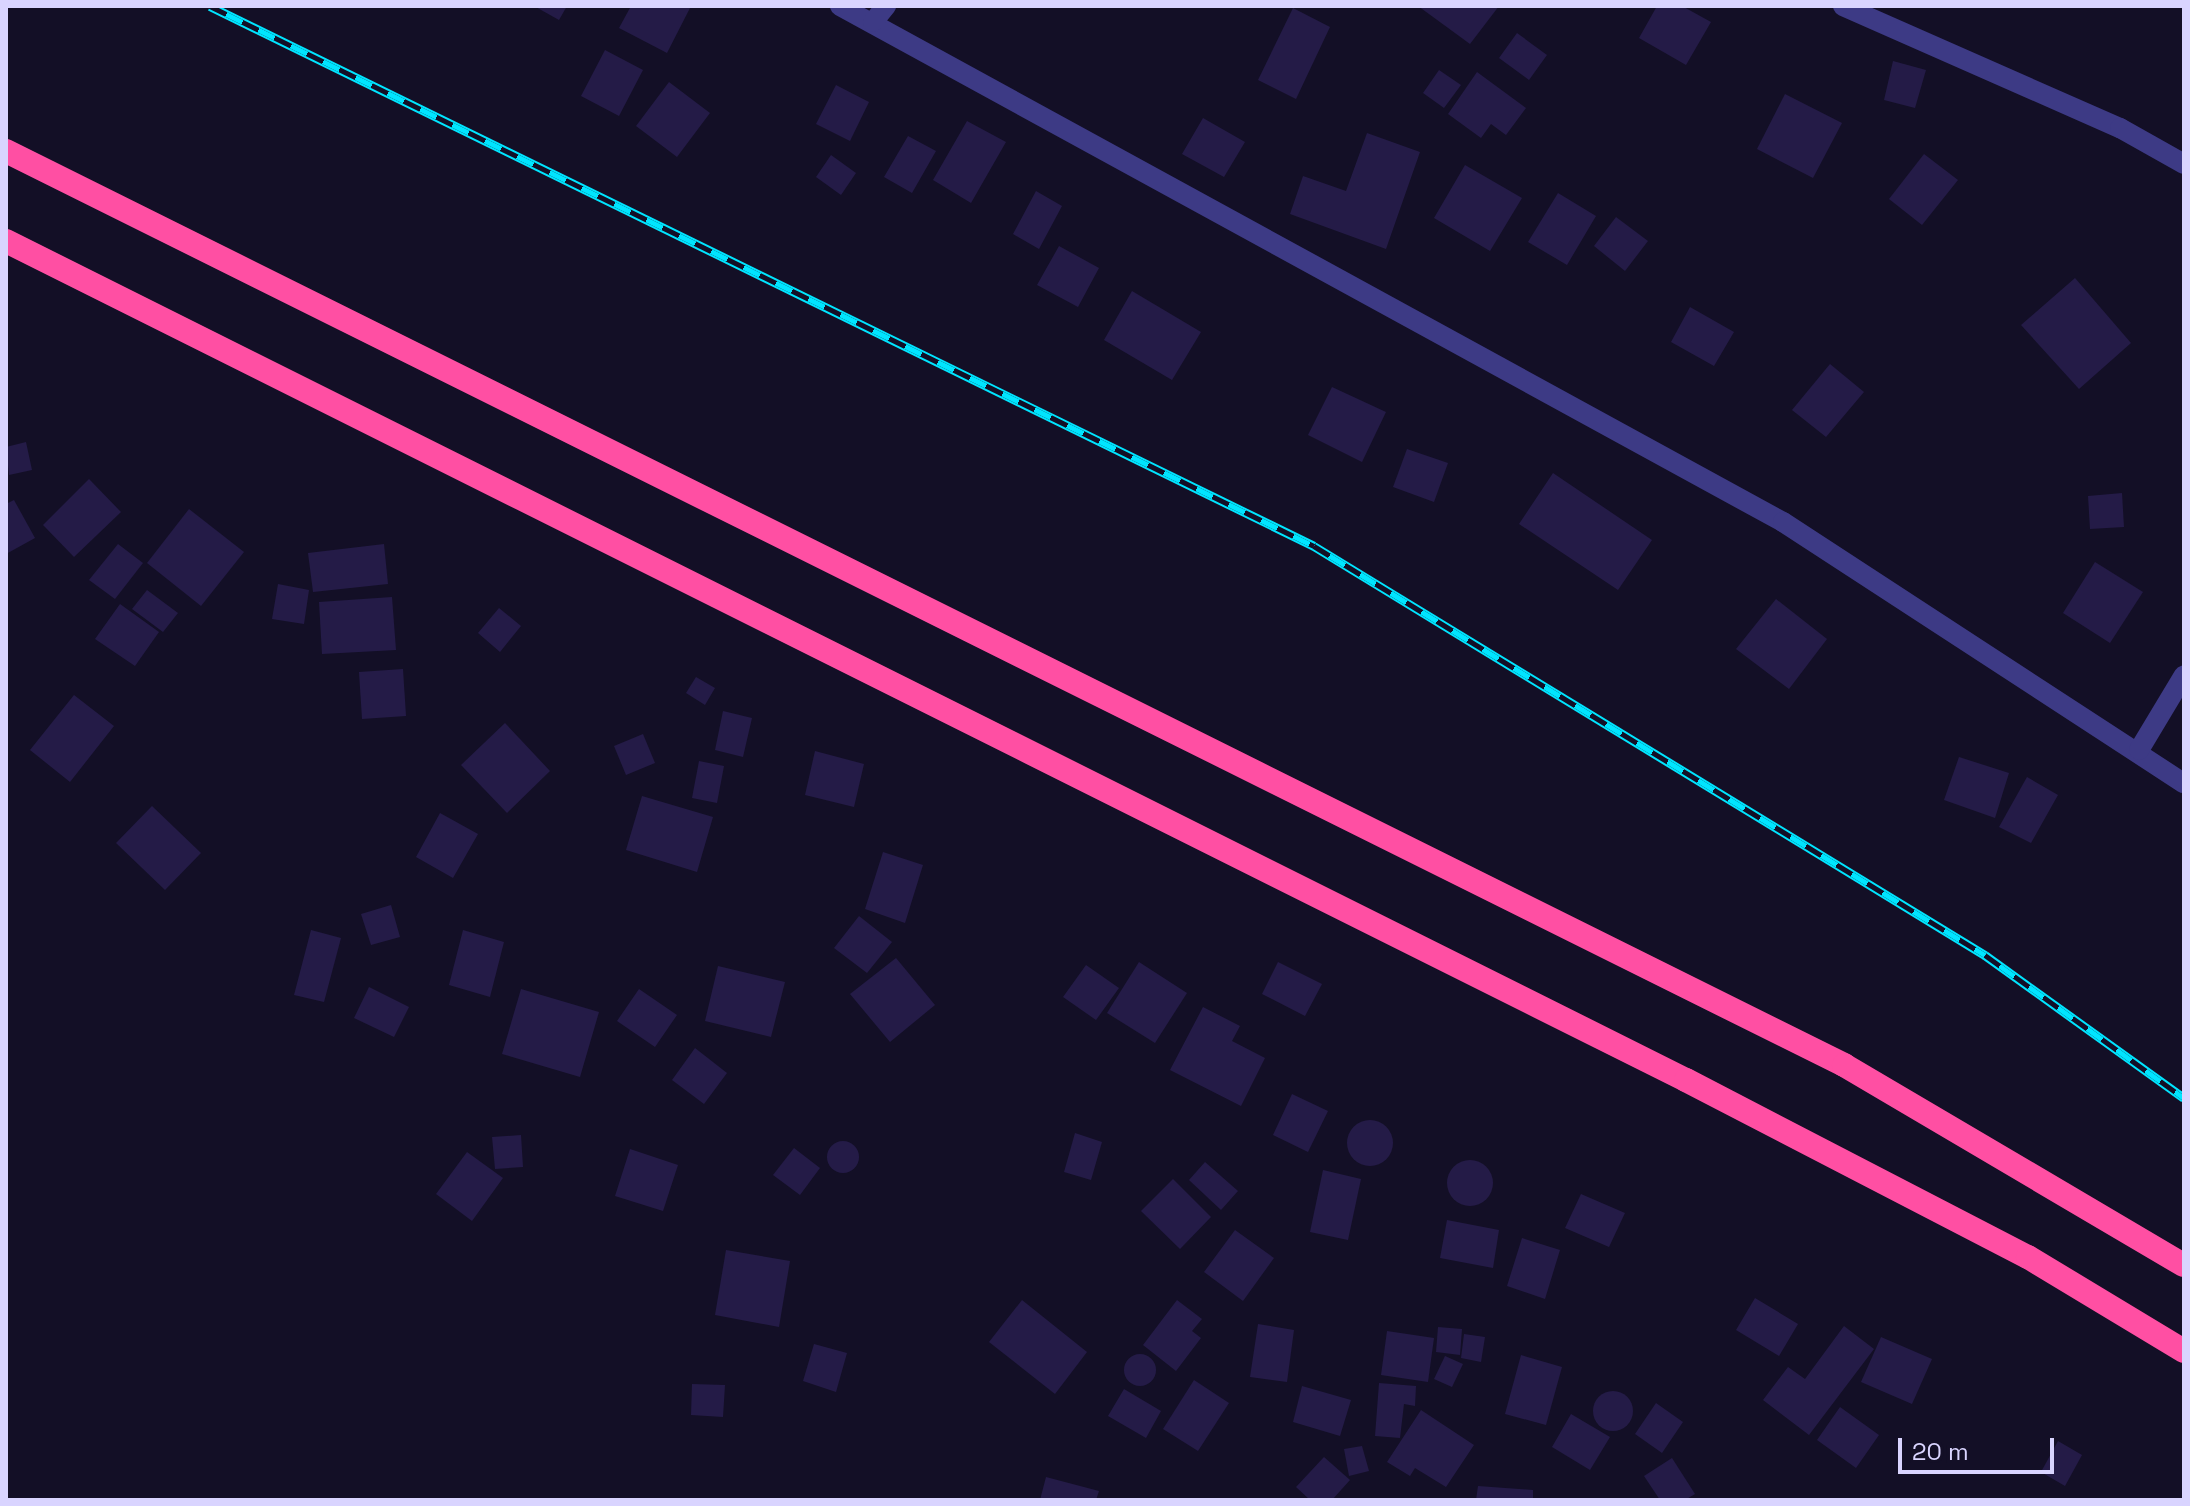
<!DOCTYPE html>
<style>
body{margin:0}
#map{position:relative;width:2190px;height:1506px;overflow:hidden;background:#130f26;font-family:"Space Grotesk",sans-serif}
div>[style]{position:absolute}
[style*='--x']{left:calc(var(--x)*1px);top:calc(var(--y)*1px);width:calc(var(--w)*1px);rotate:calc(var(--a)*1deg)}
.building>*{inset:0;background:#241b47}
.round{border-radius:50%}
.minor>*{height:20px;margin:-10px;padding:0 10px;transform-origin:10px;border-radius:10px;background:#3d3a85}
.highway>*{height:24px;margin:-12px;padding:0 12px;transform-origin:12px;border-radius:12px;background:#ff4fa3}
.rail>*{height:9px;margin-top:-4.5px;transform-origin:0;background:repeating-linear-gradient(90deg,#130f26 0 18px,#00e5ff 0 36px);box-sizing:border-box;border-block:2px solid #00e5ff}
span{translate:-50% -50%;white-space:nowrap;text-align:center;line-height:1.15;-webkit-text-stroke:6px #130f26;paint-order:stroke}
.frame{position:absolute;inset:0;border:8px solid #d9d4ff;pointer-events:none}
.scale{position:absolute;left:1898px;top:1438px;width:156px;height:36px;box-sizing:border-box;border:4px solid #d9d4ff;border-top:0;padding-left:10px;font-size:24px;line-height:28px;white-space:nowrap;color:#d9d4ff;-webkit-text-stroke:6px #130f26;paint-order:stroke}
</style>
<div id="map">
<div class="building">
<div style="clip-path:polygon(534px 6px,567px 6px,559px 20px)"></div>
<div style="clip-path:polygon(631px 6px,686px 6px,690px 8px,667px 53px,619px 28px)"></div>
<div style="clip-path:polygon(1418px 6px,1499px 6px,1470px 44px)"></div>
<div style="clip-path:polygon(1657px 6px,1682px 6px,1711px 22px,1686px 65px,1639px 38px)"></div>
<div style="clip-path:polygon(1293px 8px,1330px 27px,1296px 99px,1258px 80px)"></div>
<div style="clip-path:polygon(1517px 33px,1547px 55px,1529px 80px,1499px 58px)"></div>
<div style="clip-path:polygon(605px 50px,643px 70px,619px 116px,581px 96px)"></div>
<div style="clip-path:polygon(1893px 61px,1926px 70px,1915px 108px,1884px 100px)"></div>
<div style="clip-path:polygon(1439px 70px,1461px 85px,1444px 108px,1423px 93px)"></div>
<div style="clip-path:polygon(1477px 72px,1526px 108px,1506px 135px,1491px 124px,1481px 138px,1448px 114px)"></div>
<div style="clip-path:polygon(669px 82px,710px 113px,677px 157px,636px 126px)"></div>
<div style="clip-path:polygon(836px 85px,869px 102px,850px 141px,816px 124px)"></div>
<div style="clip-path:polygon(1785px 94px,1842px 123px,1813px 178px,1757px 149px)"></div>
<div style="clip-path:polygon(1203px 118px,1245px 142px,1224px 177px,1182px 154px)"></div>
<div style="clip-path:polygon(967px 121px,1006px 142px,971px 203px,933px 180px)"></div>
<div style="clip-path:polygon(1367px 133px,1420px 152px,1386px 249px,1290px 214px,1303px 176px,1346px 191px)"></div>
<div style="clip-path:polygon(908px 136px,936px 151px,912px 193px,884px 177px)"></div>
<div style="clip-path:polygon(1924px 154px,1958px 180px,1922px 225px,1889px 199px)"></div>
<div style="clip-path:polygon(831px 155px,856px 173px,841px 195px,816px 177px)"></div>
<div style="clip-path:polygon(1465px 165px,1522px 198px,1490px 251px,1434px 218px)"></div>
<div style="clip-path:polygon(1036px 191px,1062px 206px,1039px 249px,1013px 234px)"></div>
<div style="clip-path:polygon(1558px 193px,1596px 216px,1567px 265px,1528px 242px)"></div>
<div style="clip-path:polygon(1616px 217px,1648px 241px,1625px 271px,1594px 246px)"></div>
<div style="clip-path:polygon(1059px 246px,1099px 268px,1078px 307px,1037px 285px)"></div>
<div style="clip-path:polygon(2075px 278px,2131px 343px,2079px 389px,2021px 325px)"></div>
<div style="clip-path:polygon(1132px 291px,1201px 332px,1172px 380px,1104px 340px)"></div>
<div style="clip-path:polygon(1690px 307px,1734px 332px,1714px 366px,1671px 342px)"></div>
<div style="clip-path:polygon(1830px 364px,1864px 392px,1826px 437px,1792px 410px)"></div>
<div style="clip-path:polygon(1332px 387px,1386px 412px,1362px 462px,1308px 435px)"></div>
<div style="clip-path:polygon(26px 442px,32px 470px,9px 475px,6px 447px)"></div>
<div style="clip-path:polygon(1407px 449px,1448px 463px,1434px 502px,1393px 487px)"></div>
<div style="clip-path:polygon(1553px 473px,1652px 540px,1618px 590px,1519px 524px)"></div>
<div style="clip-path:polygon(89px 479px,121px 512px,74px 557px,43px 525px)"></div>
<div style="clip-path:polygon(2122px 493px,2124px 527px,2090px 529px,2088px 496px)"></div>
<div style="clip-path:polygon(14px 500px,35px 538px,6px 554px,6px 504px)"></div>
<div style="clip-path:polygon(189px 509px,244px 552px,201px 606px,147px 563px)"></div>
<div style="clip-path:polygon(118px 544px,143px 563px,115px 599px,89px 580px)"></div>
<div style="clip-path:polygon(384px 544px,388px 584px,313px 592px,308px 553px)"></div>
<div style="clip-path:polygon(2095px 562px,2143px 592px,2110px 643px,2063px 613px)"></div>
<div style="clip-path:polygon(278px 584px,309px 590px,304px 624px,272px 619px)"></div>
<div style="clip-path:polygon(147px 590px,178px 613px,163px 632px,132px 609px)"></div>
<div style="clip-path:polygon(392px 597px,396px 650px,322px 654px,319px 602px)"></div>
<div style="clip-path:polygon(1776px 599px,1827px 639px,1789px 689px,1736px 649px)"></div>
<div style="clip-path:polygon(120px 604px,159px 632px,135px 666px,95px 639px)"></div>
<div style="clip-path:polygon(499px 608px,521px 626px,500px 652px,478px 633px)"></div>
<div style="clip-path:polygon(403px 669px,406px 716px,362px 719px,359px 672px)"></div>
<div style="clip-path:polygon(696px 677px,715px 688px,705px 705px,686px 693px)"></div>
<div style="clip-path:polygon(74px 695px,114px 726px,70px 782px,30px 750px)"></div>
<div style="clip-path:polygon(723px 711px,752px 718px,743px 757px,715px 750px)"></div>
<div style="clip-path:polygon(505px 723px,550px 771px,507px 813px,461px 765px)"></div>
<div style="clip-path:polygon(643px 734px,655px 763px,626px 775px,614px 746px)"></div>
<div style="clip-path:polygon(815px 751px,864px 764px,854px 807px,805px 795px)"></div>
<div style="clip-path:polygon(1959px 757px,2009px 773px,1995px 818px,1944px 800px)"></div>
<div style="clip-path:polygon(699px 761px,724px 766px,717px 803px,692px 798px)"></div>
<div style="clip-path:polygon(2027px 777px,2058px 795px,2031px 843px,1999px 827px)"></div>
<div style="clip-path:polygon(642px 796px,713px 817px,697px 872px,626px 850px)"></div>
<div style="clip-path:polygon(152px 806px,201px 853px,165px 890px,116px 843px)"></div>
<div style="clip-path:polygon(440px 813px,478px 834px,453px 878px,416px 857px)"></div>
<div style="clip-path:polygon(883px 852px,923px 865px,905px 923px,865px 909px)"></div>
<div style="clip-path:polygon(391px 905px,400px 937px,371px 945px,361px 914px)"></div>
<div style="clip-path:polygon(859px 916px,892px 942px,867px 973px,834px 948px)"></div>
<div style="clip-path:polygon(311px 930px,341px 938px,324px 1002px,294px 995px)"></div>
<div style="clip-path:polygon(463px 930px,504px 942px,490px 997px,449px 985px)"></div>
<div style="clip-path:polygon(896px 958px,935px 1005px,890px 1042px,850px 994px)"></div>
<div style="clip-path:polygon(1139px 962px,1187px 993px,1155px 1043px,1107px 1013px)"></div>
<div style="clip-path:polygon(1278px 962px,1322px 984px,1305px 1016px,1262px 994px)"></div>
<div style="clip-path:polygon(1086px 965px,1119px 988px,1096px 1020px,1063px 997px)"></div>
<div style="clip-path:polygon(718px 966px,785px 982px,771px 1037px,705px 1021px)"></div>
<div style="clip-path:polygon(369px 987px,409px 1007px,394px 1037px,354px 1018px)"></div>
<div style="clip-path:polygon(521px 989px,599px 1012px,580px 1077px,502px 1054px)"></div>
<div style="clip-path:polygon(639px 989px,677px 1015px,655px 1047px,617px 1021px)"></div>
<div style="clip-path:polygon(1203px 1007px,1240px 1026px,1232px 1041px,1265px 1058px,1241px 1106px,1170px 1070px)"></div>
<div style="clip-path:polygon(695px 1048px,727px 1073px,704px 1104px,672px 1080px)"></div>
<div style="clip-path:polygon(1292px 1094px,1328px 1111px,1308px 1152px,1273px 1135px)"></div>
<div class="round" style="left:1347px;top:1120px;width:46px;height:46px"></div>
<div style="clip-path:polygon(1075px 1133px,1102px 1142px,1091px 1180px,1064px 1172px)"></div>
<div style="clip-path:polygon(521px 1135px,523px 1167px,495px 1169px,492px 1137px)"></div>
<div class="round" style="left:827px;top:1141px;width:32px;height:32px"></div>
<div style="clip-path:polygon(794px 1148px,820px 1168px,800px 1195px,773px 1175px)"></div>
<div style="clip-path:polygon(630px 1149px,678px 1165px,663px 1211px,615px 1196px)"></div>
<div style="clip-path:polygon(467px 1152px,503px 1178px,472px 1221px,436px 1194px)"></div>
<div class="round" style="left:1447px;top:1160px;width:46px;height:46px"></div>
<div style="clip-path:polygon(1205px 1162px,1238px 1191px,1221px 1210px,1189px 1180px)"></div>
<div style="clip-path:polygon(1323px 1170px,1361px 1179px,1348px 1240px,1310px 1232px)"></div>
<div style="clip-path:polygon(1173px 1179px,1211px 1217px,1180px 1249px,1141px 1211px)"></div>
<div style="clip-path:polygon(1581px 1194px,1625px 1213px,1609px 1247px,1565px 1228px)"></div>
<div style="clip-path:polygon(1447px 1220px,1499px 1230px,1493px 1268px,1440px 1258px)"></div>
<div style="clip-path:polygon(1235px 1230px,1274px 1258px,1243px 1301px,1204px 1272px)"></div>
<div style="clip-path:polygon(1522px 1238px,1560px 1250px,1545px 1299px,1507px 1286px)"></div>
<div style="clip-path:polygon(726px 1250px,790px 1261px,779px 1327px,715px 1315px)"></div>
<div style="clip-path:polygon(1755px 1298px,1798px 1324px,1779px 1356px,1736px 1330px)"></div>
<div style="clip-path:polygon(1022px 1300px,1087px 1352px,1055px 1394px,989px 1342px)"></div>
<div style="clip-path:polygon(1177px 1300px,1202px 1319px,1192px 1331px,1201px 1338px,1176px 1371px,1143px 1345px)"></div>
<div style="clip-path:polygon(1258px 1324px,1294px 1330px,1287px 1382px,1250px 1377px)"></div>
<div style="clip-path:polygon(1844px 1326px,1874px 1349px,1809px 1435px,1763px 1400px,1788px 1367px,1805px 1379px)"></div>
<div style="clip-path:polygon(1438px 1327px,1462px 1329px,1460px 1355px,1436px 1352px)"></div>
<div style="clip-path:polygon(1387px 1331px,1434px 1338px,1428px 1382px,1381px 1375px)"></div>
<div style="clip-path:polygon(1464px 1334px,1485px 1337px,1481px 1362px,1461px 1358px)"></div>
<div style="clip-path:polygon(1881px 1337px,1932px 1359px,1912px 1404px,1861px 1382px)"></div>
<div style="clip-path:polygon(814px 1344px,847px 1353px,836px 1392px,803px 1381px)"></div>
<div class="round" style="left:1124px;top:1354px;width:32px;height:32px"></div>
<div style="clip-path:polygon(1521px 1355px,1562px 1367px,1546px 1425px,1505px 1414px)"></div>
<div style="clip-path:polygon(1445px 1356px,1463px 1364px,1452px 1387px,1434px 1379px)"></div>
<div style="clip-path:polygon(1194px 1380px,1229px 1403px,1198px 1451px,1163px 1429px)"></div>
<div style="clip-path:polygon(1379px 1383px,1416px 1386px,1415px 1406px,1404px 1404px,1400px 1438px,1375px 1436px)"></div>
<div style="clip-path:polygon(692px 1384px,725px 1385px,723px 1417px,691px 1415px)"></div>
<div style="clip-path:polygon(1302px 1386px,1351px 1400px,1340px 1436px,1293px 1422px)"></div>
<div style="clip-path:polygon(1124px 1389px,1161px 1411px,1146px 1438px,1108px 1416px)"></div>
<div class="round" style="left:1593px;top:1391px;width:40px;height:40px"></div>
<div style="clip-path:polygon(1656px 1403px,1683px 1422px,1662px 1453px,1635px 1434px)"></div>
<div style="clip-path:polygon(1840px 1407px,1879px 1435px,1856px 1468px,1817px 1440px)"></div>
<div style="clip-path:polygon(1421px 1410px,1474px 1445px,1446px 1487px,1415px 1468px,1410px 1476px,1387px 1462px)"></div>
<div style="clip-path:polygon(1571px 1414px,1610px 1437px,1590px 1470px,1552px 1447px)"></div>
<div style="clip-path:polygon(2058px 1441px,2082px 1455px,2065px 1486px,2041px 1472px)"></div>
<div style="clip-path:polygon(1362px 1446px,1369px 1471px,1349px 1476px,1344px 1449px)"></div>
<div style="clip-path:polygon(1324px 1457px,1350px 1480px,1332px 1500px,1310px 1500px,1296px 1487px)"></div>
<div style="clip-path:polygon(1672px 1458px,1695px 1494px,1685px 1500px,1660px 1500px,1644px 1476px)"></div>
<div style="clip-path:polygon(1046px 1477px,1099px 1491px,1096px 1500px,1040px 1500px)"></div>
<div style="clip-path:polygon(1478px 1486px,1533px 1490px,1533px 1500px,1476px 1500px)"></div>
</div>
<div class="minor">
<div style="--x:840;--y:6;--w:1075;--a:28.69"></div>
<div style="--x:1783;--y:522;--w:478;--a:33.1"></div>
<div style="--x:1843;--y:6;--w:303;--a:23.8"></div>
<div style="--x:2120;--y:128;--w:73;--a:29.4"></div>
<div style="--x:873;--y:22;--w:21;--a:-51"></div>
<div style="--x:2139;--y:750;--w:87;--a:-59"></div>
</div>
<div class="highway">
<div style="--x:6;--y:151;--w:2053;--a:26.44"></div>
<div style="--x:1844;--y:1065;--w:394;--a:30.5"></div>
<div style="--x:6;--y:241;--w:1878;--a:26.54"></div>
<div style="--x:1686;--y:1080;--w:385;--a:27.4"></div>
<div style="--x:2028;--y:1257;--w:182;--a:31.1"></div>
</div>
<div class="rail">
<div style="--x:210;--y:6;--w:1229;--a:26.06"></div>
<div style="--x:1314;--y:546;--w:786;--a:31.36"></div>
<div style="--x:1985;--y:955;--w:245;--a:35.7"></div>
</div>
<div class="frame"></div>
<div class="scale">20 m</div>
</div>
